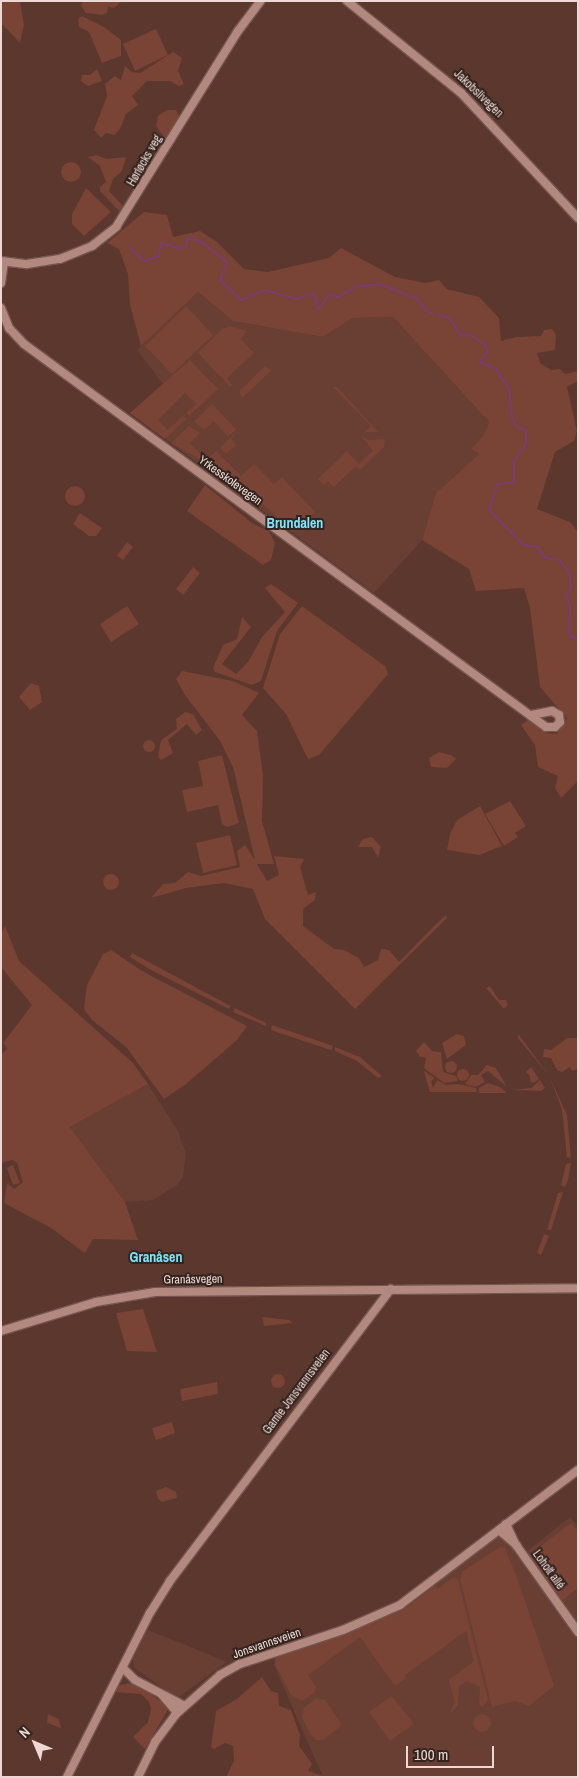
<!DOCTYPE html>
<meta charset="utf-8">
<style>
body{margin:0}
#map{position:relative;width:579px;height:1778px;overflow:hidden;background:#5b372e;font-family:"Archivo Narrow",sans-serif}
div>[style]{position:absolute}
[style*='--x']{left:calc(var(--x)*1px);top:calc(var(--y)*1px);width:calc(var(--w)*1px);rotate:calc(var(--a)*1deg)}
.built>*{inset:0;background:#693f34}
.green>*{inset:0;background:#794335}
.round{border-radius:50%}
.stream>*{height:2px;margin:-1px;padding:0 1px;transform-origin:1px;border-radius:1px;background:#7b3c6f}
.roads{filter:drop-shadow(1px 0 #73564f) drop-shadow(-1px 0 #73564f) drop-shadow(0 1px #73564f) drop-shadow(0 -1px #73564f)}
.secondary>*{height:8px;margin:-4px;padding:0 4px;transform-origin:4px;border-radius:4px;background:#b3897f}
span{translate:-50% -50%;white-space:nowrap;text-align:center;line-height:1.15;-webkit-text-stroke:4px #34241f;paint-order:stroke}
.street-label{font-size:12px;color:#efd8d3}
.neighbourhood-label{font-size:14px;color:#7fe4fc;font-weight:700}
.frame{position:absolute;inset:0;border:2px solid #efd8d3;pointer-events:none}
.north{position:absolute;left:10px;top:1718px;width:50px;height:50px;-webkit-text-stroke:4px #34241f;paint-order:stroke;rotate:315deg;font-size:14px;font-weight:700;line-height:20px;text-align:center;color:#efd8d3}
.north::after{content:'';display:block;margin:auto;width:18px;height:22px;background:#efd8d3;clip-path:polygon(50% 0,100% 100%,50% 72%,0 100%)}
.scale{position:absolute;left:406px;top:1746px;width:88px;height:22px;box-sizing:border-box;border:2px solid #efd8d3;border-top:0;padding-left:6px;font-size:15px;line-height:18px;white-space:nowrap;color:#efd8d3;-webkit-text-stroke:4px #34241f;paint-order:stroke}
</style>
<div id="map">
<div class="built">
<div style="clip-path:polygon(198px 292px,233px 321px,323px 337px,353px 318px,393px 317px,489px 422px,484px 435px,471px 449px,479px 454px,436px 493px,422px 540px,374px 593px,130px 413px,163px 384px,137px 350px)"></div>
<div style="clip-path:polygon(148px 1084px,178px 1131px,186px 1154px,183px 1177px,177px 1185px,153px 1200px,125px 1202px,70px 1127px)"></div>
<div style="clip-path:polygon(570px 1517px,578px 1527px,578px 1777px,323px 1777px,274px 1665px,275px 1655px,394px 1605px,506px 1524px,526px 1552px)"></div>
<div style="clip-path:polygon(147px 1630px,181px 1643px,227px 1662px,180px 1696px,168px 1692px,134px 1667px,133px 1659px)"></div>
</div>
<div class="green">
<div style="clip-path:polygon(1px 1px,20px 1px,24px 25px,20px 43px,1px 23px)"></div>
<div style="clip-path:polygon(83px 1px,122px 1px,114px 8px,108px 7px,107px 13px,102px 15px,86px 13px,81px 6px)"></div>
<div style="clip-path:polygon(82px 16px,104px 27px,121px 40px,121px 56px,102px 63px,89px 32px,79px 27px,78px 19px)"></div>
<div style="clip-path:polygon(156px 29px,168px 55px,135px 71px,123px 44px)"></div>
<div style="clip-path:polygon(173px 52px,182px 58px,178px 71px,184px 84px,179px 86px,170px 81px,147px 81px,132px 96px,138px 105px,126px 114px,120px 129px,114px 135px,106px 133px,101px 138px,94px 130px,107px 96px,105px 84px,115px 76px,121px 80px,125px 66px,132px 72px,140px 73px)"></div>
<div style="clip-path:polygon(97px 69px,102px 81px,88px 86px,81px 81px,82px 75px,90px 75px)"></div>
<div style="clip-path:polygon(167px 110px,176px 110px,180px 117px,165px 139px,156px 126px,158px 116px)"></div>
<div style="clip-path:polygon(96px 155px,107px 159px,126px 157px,122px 171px,113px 179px,109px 191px,123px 206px,119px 211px,100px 191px,100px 187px,106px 182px,100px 166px,88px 157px)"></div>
<div class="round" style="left:61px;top:162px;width:20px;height:20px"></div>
<div style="clip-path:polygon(86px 188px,111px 212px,84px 236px,72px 224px,72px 214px)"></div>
<div style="clip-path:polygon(144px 212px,167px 215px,173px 237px,200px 231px,216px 241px,244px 269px,268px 272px,329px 258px,341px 248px,395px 277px,425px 283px,439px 280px,447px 289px,479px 297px,499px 318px,501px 341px,516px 337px,541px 336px,544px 330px,552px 329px,556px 335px,555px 350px,537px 353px,540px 363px,551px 370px,560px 369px,565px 374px,578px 371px,578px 381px,567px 387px,577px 431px,574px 441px,555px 452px,537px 509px,570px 522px,578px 532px,578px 781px,561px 798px,555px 788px,558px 776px,538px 767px,535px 745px,521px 725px,528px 720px,548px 733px,557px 734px,567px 718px,540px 687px,530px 608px,524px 588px,476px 591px,469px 569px,422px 540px,436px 493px,479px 454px,471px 449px,484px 435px,489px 422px,393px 317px,353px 318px,323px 337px,233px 321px,198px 292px,141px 346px,130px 305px,128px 274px,119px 249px,107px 243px)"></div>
<div style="clip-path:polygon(186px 306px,213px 335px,172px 374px,145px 346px)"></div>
<div style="clip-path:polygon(230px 326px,247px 331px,241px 339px,254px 353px,227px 378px,232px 385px,230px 387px,198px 353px,222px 329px)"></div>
<div style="clip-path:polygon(190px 360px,218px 389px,189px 416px,186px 413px,196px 404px,185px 393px,158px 420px,168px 430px,183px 416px,186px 419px,165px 439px,130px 413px)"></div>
<div style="clip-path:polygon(265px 366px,271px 371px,242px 398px,239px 391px)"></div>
<div style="clip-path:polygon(333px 387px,337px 387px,378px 432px,365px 432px,371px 426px)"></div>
<div style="clip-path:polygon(212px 404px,236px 429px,228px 437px,214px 421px,204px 430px,194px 421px)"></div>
<div style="clip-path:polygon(189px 426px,200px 433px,190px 443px,205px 459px,203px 461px,171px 443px)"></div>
<div style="clip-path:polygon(238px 430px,231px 439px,236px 445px,226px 454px,220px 448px)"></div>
<div style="clip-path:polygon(361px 436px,368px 440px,385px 439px,384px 447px,360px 470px,356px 466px,334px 487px,328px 481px,324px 485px,318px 479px,347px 451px,359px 464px,373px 451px)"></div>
<div style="clip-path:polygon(216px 451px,241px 476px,254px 464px,274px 484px,282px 477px,315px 512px,295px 531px,291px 531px,270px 510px,205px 462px)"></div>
<div style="clip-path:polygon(205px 485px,252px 523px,269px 531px,275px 543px,271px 560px,263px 565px,187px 511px)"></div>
<div class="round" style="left:65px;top:486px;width:20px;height:20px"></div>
<div style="clip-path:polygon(80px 513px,102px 528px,96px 536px,89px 536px,73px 524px)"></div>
<div style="clip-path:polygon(127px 542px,133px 547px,123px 560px,117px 556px)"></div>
<div style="clip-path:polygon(193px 567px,200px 573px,183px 595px,176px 589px)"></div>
<div style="clip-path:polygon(271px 584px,298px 603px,277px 631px,261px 681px,252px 685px,215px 672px,213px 668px,223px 645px,237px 639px,242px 617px,251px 627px,222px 664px,236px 674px,248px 662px,262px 637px,285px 612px,265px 588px)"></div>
<div style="clip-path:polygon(127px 606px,139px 624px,111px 642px,100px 624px)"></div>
<div style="clip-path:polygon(302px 606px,385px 666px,388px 674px,319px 755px,308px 759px,286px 714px,263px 688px,280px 634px)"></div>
<div style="clip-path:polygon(182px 671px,233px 681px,259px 693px,242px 715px,257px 731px,263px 775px,262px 821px,274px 864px,257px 864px,267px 881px,279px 875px,274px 856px,304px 859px,300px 867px,308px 895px,316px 892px,315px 900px,303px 909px,303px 926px,334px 949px,344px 950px,359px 958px,364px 967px,378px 960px,381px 949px,389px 950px,399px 962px,435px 925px,446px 915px,447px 918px,355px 1009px,265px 919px,253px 889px,224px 883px,186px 888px,151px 898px,163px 884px,175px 883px,188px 872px,201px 876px,240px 867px,237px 851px,245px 845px,255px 860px,233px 767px,220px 741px,185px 695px,176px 679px)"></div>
<div style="clip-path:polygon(31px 683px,39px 686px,42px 702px,30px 710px,19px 697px)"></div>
<div style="clip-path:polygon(185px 712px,193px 714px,202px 730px,196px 735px,187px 724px,168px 740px,173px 753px,161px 760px,158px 757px,161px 740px,177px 729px,176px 719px)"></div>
<div class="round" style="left:143px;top:740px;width:12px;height:12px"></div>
<div style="clip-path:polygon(439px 752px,451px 755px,456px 759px,447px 768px,431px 767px,429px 758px)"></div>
<div style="clip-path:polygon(222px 755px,239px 823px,227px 827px,222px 824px,218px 805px,187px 812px,182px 790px,203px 786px,198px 761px)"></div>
<div style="clip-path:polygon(510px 801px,526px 826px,515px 833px,518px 837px,504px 846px,485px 814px)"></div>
<div style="clip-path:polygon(480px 806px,502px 846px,479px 855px,447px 850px,450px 834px,457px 820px)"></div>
<div style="clip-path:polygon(230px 835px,237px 865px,203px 873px,196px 843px)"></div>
<div style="clip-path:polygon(372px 837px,381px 847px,378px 858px,372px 847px,358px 847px,363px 839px)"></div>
<div class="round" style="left:103px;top:874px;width:16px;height:16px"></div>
<div style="clip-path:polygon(5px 926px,19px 961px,133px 1063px,148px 1084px,70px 1127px,125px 1202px,138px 1240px,93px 1239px,85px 1253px,51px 1228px,4px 1203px,7px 1183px,14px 1189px,23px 1182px,17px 1163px,12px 1160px,1px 1163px,1px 1055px,7px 1049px,3px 1043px,32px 1005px,1px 967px,1px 934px)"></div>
<div style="clip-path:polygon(111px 950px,142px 971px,247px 1026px,237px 1040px,186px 1084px,164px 1099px,126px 1047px,92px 1020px,84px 1009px,87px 985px,103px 954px)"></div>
<div style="clip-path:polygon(132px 953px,225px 1003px,231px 1006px,229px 1009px,151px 970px,130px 957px)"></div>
<div style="clip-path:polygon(490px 986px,499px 1000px,506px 1000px,508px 1005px,504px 1009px,486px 988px)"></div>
<div style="clip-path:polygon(235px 1008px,266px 1023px,266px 1026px,233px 1012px)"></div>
<div style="clip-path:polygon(272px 1025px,333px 1046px,331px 1050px,271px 1030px)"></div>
<div style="clip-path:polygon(457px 1034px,464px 1036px,466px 1045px,447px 1059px,442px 1043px)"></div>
<div style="clip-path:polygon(519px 1035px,545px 1070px,547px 1073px,517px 1037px)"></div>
<div style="clip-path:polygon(567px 1038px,578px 1038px,578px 1069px,572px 1071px,570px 1067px,562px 1072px,557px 1070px,551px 1058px,543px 1057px,544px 1049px,551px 1050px)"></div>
<div style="clip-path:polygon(424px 1042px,432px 1051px,441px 1052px,443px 1072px,456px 1076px,458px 1081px,444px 1083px,424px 1068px,426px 1058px,420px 1057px,416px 1051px)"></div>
<div style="clip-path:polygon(335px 1047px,360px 1057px,382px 1076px,378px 1078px,357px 1061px,335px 1051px)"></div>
<div class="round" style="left:445px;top:1061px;width:12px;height:12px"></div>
<div style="clip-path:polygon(487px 1065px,496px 1068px,507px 1087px,488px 1071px,481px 1075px,485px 1082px,475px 1087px,465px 1084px,471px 1075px,478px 1075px)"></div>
<div style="clip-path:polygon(531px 1067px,539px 1079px,534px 1083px,530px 1081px,530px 1076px,526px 1072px)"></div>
<div class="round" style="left:457px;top:1069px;width:12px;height:12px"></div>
<div style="clip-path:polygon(424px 1071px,435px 1078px,431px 1081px,433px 1088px,437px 1080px,446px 1085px,459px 1084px,476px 1088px,477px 1092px,430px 1092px)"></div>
<div style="clip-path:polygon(549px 1076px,567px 1115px,571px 1158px,567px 1157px,562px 1109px)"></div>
<div style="clip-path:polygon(540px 1080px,545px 1088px,541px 1091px,511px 1090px,531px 1088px)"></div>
<div style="clip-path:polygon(488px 1083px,500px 1087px,507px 1093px,479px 1093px,479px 1088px)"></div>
<div style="clip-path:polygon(571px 1163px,568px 1180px,565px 1187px,561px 1185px,566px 1164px)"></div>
<div style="clip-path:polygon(13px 1165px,20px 1183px,13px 1185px,7px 1168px)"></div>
<div style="clip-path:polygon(563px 1192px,551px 1230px,547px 1230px,558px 1193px)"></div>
<div style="clip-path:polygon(544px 1234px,549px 1236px,541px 1255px,537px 1253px)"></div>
<div style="clip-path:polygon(143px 1309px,157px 1352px,127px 1351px,116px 1313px)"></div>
<div style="clip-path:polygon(262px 1317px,289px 1320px,293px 1323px,264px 1326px)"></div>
<div class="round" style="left:271px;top:1374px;width:14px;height:14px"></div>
<div style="clip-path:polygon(217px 1382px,218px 1394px,182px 1401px,180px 1389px)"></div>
<div style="clip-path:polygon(172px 1422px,175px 1433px,156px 1440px,152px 1428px)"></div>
<div style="clip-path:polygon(166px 1487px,176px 1492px,177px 1498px,162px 1502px,158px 1499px,156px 1491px)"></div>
<div style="clip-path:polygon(571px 1523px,578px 1531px,578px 1588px,562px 1601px,528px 1556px)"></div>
<div style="clip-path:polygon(500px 1547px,505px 1548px,516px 1575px,554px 1686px,529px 1706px,515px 1701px,492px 1707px,460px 1578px,463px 1571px)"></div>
<div style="clip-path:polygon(454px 1577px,458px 1580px,488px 1700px,482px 1707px,479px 1703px,480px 1687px,467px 1681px,459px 1686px,458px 1705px,449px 1715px,455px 1702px,449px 1680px,474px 1661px,466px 1631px,405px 1675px,406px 1678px,395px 1686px,360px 1637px,308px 1675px,316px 1687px,314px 1693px,302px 1701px,291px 1695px,275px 1664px,276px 1657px,341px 1634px,398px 1607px,401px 1611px,435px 1586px,438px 1589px)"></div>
<div style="clip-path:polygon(262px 1677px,271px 1691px,278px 1693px,279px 1706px,291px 1710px,300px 1735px,299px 1746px,312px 1764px,308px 1771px,326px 1777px,226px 1777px,234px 1761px,233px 1746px,225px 1743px,214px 1749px,211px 1747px,216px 1711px,237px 1699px)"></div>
<div style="clip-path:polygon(129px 1683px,147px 1691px,169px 1708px,145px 1749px,133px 1737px,148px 1722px,151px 1709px,149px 1702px,141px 1694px,114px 1692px,120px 1685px)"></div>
<div style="clip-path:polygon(392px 1696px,414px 1724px,390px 1741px,369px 1712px)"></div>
<div style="clip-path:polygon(316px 1698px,325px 1700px,342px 1725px,323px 1740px,316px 1740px,311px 1735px,302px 1718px,304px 1708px)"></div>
<div style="clip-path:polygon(48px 1714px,59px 1719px,61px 1728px,47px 1723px)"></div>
<div class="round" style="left:473px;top:1714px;width:18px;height:18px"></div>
</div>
<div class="stream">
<div style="--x:130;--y:248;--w:19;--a:43"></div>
<div style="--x:144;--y:261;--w:16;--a:-18"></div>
<div style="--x:159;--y:256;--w:13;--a:-81"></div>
<div style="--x:161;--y:243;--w:19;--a:18"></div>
<div style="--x:179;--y:249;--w:8;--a:-30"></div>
<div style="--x:186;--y:245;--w:7;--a:-74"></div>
<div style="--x:188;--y:238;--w:15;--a:16"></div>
<div style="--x:202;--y:242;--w:32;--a:39"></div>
<div style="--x:227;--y:262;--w:19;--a:111"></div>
<div style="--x:220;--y:280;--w:29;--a:44"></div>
<div style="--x:241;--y:300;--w:25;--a:-23"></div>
<div style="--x:264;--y:290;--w:34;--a:15"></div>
<div style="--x:297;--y:299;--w:18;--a:-19"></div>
<div style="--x:314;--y:293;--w:16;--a:76"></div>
<div style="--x:318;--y:309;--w:18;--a:-52"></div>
<div style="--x:329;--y:295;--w:10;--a:11"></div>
<div style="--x:339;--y:297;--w:19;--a:-32"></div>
<div style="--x:355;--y:287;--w:24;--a:-7"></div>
<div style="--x:379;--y:284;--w:42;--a:21"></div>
<div style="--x:418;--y:299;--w:13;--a:58"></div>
<div style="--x:425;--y:310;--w:9;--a:27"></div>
<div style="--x:439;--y:315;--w:10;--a:17"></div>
<div style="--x:449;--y:318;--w:22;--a:56"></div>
<div style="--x:461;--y:336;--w:9;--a:-6"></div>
<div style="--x:470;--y:335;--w:19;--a:32"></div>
<div style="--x:486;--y:345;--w:8;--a:83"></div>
<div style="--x:487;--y:353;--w:11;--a:128"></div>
<div style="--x:480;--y:362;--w:17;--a:24"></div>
<div style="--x:496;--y:369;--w:25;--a:58"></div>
<div style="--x:509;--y:390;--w:28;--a:84"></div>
<div style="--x:512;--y:418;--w:10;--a:61"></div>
<div style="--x:517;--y:427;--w:9;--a:18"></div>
<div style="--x:526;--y:430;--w:14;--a:90"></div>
<div style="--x:526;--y:444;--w:21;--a:125"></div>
<div style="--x:514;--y:461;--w:21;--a:90"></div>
<div style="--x:514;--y:482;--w:16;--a:173"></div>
<div style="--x:498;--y:484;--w:28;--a:109"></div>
<div style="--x:489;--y:510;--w:49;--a:45"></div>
<div style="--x:524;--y:545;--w:14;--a:8"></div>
<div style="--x:538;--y:547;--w:13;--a:58"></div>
<div style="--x:545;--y:558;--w:14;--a:8"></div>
<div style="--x:559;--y:560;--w:8;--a:45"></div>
<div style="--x:565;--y:566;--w:11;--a:63"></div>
<div style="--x:570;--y:576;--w:11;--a:85"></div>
<div style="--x:571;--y:587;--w:10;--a:119"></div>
<div style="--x:566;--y:596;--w:10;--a:66"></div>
<div style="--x:570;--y:605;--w:27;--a:92"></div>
<div style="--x:569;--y:632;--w:4;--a:76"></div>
<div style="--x:570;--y:636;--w:9;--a:21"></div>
<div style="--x:578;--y:656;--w:2;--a:90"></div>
</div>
<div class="roads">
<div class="secondary">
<div style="--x:347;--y:1;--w:146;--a:38.9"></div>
<div style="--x:461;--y:93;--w:171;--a:46.9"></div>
<div style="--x:1;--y:261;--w:26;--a:7"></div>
<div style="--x:27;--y:264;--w:33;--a:-9"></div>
<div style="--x:60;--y:259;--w:35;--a:-22"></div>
<div style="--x:92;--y:246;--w:31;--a:-38"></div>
<div style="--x:116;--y:227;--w:231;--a:-58.1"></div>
<div style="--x:238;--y:31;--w:38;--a:-53"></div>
<div style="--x:1;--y:283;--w:21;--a:-82"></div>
<div style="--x:1;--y:308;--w:22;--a:68"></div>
<div style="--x:9;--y:328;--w:22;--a:47"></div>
<div style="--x:24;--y:344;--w:647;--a:36.27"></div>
<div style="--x:546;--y:727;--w:9;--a:0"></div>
<div style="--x:555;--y:727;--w:7;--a:-45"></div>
<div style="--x:560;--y:722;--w:7;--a:-98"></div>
<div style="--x:559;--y:715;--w:8;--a:-150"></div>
<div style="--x:552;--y:711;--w:21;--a:169"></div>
<div style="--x:1;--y:1331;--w:99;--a:-17"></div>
<div style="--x:96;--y:1302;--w:60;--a:-9.6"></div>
<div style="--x:155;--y:1292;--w:423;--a:-0.5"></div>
<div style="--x:506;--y:1524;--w:23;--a:65"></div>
<div style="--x:516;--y:1545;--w:107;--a:54.5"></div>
<div style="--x:499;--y:1530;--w:23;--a:41"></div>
<div style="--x:123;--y:1668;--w:17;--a:45"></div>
<div style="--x:135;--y:1680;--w:54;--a:27.5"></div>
<div style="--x:162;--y:1695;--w:23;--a:49"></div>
<div style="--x:67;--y:1777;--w:184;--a:-63.2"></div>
<div style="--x:150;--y:1613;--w:38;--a:-58"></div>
<div style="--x:170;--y:1581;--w:366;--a:-52.9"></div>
<div style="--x:138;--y:1777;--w:39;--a:-64"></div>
<div style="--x:155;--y:1742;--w:34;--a:-53"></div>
<div style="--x:175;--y:1715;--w:60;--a:-41.6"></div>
<div style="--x:220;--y:1675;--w:23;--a:-29"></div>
<div style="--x:240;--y:1664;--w:108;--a:-18.3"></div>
<div style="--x:343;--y:1630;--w:62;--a:-23.7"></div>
<div style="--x:400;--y:1605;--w:223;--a:-37.2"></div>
</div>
</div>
<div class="street-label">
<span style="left:478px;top:94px;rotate:44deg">Jakobslivegen</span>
<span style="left:145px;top:161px;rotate:-60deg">Hørløcks veg</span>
<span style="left:230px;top:481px;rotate:36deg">Yrkesskolevegen</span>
<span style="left:193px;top:1280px;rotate:-1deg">Granåsvegen</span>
<span style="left:297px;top:1392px;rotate:-53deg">Gamle Jonsvannsveien</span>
<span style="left:548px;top:1570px;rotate:54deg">Loholt allé</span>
<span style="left:267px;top:1644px;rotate:-19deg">Jonsvannsveien</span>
</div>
<div class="neighbourhood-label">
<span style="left:295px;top:523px">Brundalen</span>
<span style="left:156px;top:1257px">Granåsen</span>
</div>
<div class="frame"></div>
<div class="north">N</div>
<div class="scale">100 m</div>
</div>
